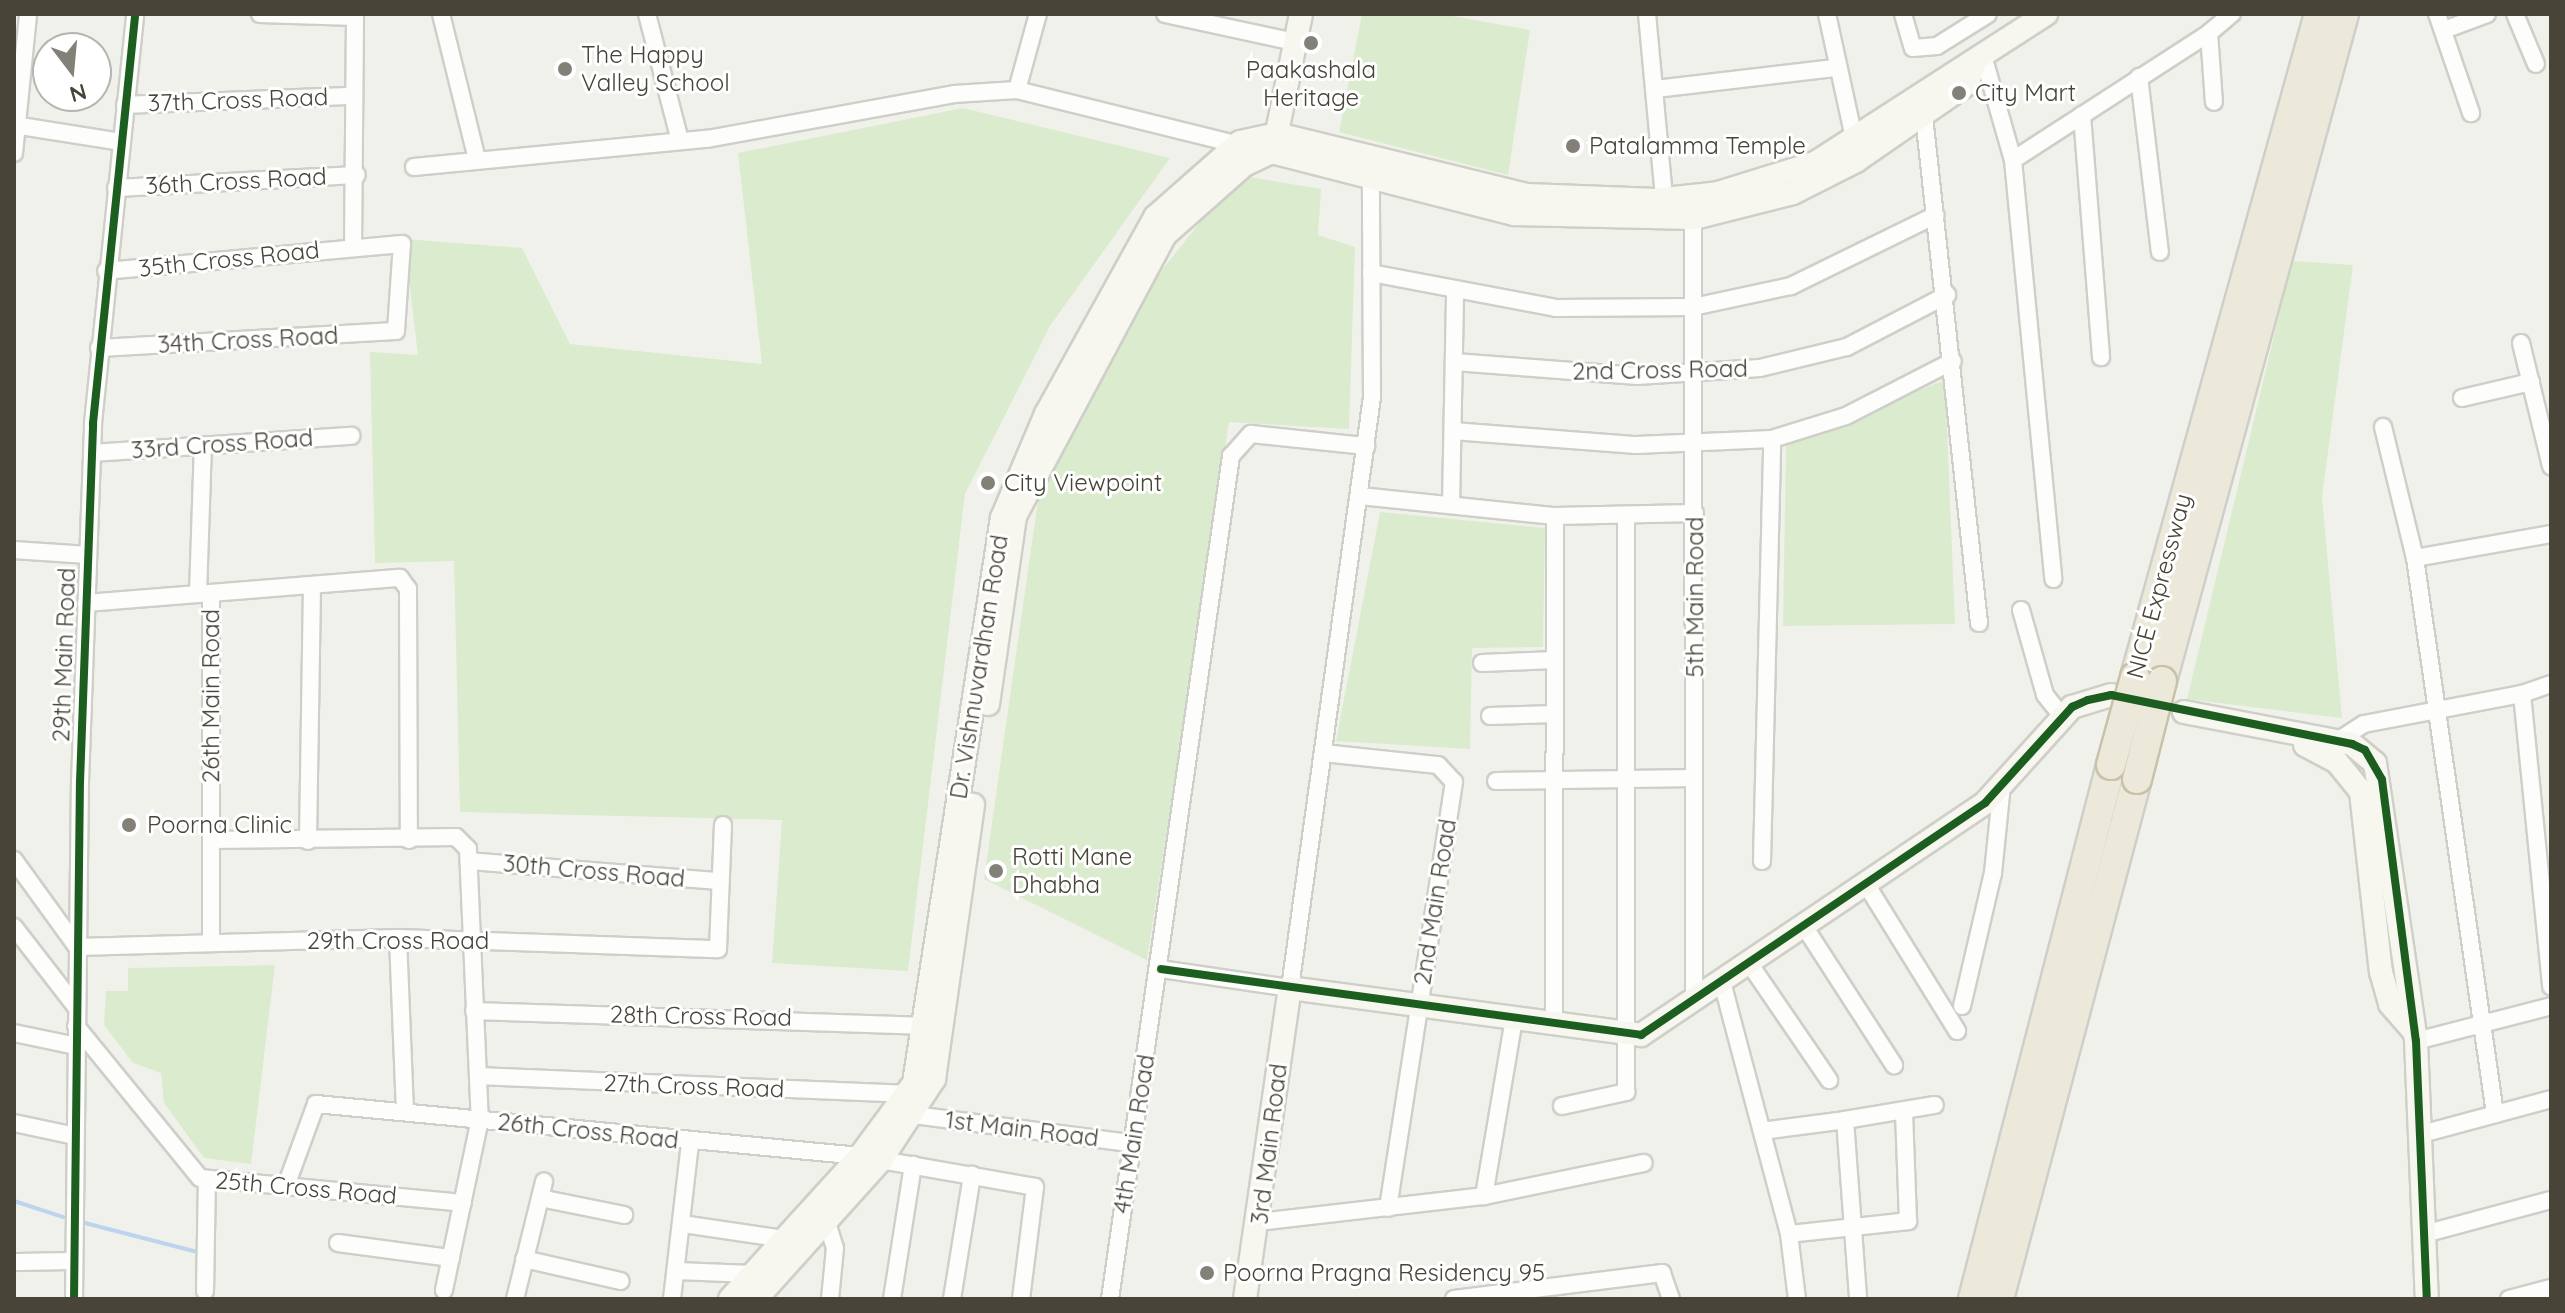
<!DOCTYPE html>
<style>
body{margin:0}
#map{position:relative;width:2565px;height:1313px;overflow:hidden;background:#f1f1ec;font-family:Quicksand,sans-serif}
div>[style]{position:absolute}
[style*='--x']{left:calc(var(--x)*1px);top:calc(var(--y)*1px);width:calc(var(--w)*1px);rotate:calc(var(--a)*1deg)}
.green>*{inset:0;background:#daeccd}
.stream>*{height:4px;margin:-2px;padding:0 2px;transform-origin:2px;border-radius:2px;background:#bed4ed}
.roads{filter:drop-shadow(2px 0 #cfcfc9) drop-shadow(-2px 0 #cfcfc9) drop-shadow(0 2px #cfcfc9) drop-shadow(0 -2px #cfcfc9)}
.street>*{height:16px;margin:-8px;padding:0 8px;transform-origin:8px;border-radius:8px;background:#fdfdfc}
.secondary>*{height:22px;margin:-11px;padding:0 11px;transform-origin:11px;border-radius:11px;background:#f7f6ef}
.highway>*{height:28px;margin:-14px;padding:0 14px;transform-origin:14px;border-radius:14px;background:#ece9db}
.bridges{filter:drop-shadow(2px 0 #c8c2a8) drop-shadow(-2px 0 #c8c2a8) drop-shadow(0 2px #c8c2a8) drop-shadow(0 -2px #c8c2a8)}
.highway-bridge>*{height:28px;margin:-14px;padding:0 14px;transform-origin:14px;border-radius:14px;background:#ece9db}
.cycleway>*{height:8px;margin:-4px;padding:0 4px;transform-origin:4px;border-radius:4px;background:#1b5e20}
.dots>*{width:22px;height:22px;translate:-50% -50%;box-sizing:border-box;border:4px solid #fff;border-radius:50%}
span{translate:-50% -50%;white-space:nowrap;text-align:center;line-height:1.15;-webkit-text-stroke:6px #fff;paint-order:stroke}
.poi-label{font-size:24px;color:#484438}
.left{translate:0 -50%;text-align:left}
.street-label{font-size:24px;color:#484438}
.frame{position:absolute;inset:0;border:16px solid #484438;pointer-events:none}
.north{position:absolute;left:32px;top:32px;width:80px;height:80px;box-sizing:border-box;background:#fff;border:2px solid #b6b4af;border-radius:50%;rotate:164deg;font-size:22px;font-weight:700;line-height:32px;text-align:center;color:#484438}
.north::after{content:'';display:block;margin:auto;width:28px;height:36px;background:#838177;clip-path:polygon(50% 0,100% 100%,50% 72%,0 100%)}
</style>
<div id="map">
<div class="green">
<div style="clip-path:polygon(1362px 14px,1441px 14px,1530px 30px,1508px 175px,1339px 132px)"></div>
<div style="clip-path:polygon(963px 108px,1170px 158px,1050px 326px,965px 494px,908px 971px,772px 963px,782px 820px,460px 812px,454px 561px,375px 563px,370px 352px,418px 355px,404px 239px,522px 248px,570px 344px,762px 364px,738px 153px)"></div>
<div style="clip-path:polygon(1250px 177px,1321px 189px,1318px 235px,1355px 247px,1349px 429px,1229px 422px,1147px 960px,984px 879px,1038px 500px,1154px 280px,1213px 206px)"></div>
<div style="clip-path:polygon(2292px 261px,2353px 265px,2322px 497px,2342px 718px,2187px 699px)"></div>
<div style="clip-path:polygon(1945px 380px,1955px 624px,1783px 626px,1786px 444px)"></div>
<div style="clip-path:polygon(1380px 512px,1545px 528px,1543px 647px,1472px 648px,1470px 749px,1336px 741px)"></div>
<div style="clip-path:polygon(275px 965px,251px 1164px,204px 1158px,164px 1103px,161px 1073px,133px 1063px,104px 1025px,106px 991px,128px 991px,128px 968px)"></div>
</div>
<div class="stream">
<div style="--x:14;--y:1201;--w:52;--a:18.1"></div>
<div style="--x:85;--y:1223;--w:116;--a:14.5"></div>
</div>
<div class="roads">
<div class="street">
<div style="--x:260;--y:14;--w:95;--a:1.8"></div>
<div style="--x:441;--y:14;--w:149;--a:76.1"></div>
<div style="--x:647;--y:14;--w:127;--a:75.4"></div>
<div style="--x:1165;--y:14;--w:132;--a:12.2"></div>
<div style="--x:1647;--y:14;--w:186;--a:84.7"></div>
<div style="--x:1827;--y:14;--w:127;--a:77.7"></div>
<div style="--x:1903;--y:14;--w:35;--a:74"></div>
<div style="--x:1913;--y:48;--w:24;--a:-5"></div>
<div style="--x:1937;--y:46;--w:60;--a:-32.1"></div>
<div style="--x:2437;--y:14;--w:105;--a:71"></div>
<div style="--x:2515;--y:14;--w:54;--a:67.2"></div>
<div style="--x:2444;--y:30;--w:46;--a:-20.4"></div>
<div style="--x:2209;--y:33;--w:30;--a:-40"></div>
<div style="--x:1984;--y:59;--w:105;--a:74"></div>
<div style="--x:2013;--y:160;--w:234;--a:-32.9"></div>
<div style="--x:2209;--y:33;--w:69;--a:85.9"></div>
<div style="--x:2139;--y:77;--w:176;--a:83.2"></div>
<div style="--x:1655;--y:89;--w:179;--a:-6.7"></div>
<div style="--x:1017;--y:90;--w:79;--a:-74.6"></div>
<div style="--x:125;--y:105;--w:227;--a:-2.3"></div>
<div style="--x:2082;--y:115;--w:243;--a:85.5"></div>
<div style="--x:1924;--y:116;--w:510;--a:83.81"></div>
<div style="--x:14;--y:125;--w:108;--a:9"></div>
<div style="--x:14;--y:153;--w:140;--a:-84.2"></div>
<div style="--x:2013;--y:160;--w:421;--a:84.5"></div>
<div style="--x:414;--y:167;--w:294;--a:-5.5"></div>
<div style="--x:707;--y:139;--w:251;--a:-10.3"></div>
<div style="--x:954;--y:94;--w:63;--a:-3.6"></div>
<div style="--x:1017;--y:90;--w:237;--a:13.9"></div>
<div style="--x:116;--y:188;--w:241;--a:-3.1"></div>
<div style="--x:1693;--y:209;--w:790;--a:89.93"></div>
<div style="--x:353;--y:248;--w:234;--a:-89.5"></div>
<div style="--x:1371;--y:273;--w:188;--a:10.7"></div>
<div style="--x:1556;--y:308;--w:137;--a:-0.4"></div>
<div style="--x:1693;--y:307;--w:100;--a:-12.1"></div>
<div style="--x:1791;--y:286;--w:161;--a:-26.1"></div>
<div style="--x:2521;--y:343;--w:127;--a:76.3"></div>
<div style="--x:99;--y:348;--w:297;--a:-3.3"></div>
<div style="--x:396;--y:331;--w:87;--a:-86.1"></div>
<div style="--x:402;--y:244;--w:297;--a:174.8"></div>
<div style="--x:1455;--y:362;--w:183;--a:4.4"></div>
<div style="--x:1637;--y:376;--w:123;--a:-3.7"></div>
<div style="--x:1760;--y:368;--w:89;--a:-13.6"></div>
<div style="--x:1847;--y:347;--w:113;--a:-27.5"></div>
<div style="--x:2462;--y:398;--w:71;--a:-13.1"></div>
<div style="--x:2383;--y:427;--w:135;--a:76.3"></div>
<div style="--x:2415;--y:558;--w:562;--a:81.81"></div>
<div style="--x:1453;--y:431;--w:184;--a:4.4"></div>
<div style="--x:1636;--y:445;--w:136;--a:-2.5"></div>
<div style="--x:1772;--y:439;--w:77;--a:-17.3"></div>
<div style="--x:1846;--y:416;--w:120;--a:-27.2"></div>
<div style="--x:92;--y:453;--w:260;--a:-3.8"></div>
<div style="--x:1360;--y:496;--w:196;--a:5.9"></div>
<div style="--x:1555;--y:516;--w:140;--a:-1.2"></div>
<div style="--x:1451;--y:505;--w:216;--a:-88.9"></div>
<div style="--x:14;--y:550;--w:74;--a:3.9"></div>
<div style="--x:2415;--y:558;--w:138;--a:-10"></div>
<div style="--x:198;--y:594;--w:148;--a:-88.1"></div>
<div style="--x:86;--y:603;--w:315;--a:-4.6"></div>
<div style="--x:400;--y:578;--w:14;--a:54"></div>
<div style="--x:408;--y:589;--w:251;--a:89.8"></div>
<div style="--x:2021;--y:610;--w:88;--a:74.2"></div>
<div style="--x:2045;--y:695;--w:28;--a:51"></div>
<div style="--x:1482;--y:663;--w:73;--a:-2.4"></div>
<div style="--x:2522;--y:694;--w:31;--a:-19"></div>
<div style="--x:1490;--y:716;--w:65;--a:-1.8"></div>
<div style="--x:2336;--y:742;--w:33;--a:-33"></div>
<div style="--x:2364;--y:724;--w:161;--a:-10.8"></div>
<div style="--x:2522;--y:694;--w:294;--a:84.3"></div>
<div style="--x:1323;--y:753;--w:116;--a:6"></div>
<div style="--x:1438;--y:765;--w:23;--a:47"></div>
<div style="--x:1454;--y:782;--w:431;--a:98.8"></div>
<div style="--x:1496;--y:781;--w:198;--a:-0.9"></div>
<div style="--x:211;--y:840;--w:245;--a:-0.7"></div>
<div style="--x:456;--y:837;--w:17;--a:45"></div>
<div style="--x:468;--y:849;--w:270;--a:87.5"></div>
<div style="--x:480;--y:1119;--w:175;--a:101.9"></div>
<div style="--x:308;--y:841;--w:253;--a:-89.1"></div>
<div style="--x:14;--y:860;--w:107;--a:54.1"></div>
<div style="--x:77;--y:947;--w:321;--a:-1.6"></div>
<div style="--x:398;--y:938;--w:320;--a:2"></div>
<div style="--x:718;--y:949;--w:124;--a:-87.7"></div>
<div style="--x:469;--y:861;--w:252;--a:4.6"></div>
<div style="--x:1762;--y:861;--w:422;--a:-88.6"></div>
<div style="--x:1866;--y:884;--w:173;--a:58.2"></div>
<div style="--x:1804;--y:926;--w:166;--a:57.1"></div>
<div style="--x:14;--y:927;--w:101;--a:52.2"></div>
<div style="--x:398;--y:938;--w:174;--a:87.7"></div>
<div style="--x:211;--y:943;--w:350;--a:-90"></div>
<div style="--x:1749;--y:963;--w:142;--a:55.6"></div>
<div style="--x:1161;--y:969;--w:130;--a:8.4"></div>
<div style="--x:1290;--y:988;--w:597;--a:-82.1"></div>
<div style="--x:1372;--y:397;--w:223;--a:-90.3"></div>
<div style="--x:1722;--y:982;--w:261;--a:75.1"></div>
<div style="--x:1789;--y:1234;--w:65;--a:83"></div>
<div style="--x:1962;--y:1006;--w:137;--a:-76.9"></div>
<div style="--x:1993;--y:873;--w:88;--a:-84.2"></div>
<div style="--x:474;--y:1011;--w:454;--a:1.9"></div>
<div style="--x:1554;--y:1024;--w:508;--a:-89.89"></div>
<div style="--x:76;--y:1026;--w:196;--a:50.8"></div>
<div style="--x:200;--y:1178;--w:264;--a:5.4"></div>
<div style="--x:14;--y:1033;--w:63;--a:11.8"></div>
<div style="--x:2416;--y:1041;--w:139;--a:-14.5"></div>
<div style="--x:479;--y:1076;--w:430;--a:2.4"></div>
<div style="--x:1562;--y:1106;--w:66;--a:-12.3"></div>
<div style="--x:1626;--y:1092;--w:577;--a:-90"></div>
<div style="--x:914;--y:1115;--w:219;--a:7.4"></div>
<div style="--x:1845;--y:1120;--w:91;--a:-9.5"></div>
<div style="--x:14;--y:1123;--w:62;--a:12"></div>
<div style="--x:1762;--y:1131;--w:84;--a:-7.5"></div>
<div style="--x:1845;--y:1120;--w:179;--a:85.8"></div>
<div style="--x:2418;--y:1135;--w:138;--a:-15.1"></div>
<div style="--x:881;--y:1160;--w:156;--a:9.9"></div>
<div style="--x:1035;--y:1187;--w:113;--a:97.1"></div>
<div style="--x:286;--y:1186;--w:87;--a:-69.9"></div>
<div style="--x:316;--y:1104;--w:546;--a:5.46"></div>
<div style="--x:1484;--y:1196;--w:180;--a:-80.4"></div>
<div style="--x:540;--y:1198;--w:86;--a:11.4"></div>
<div style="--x:826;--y:1219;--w:30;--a:73"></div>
<div style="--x:835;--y:1248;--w:51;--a:95.6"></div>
<div style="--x:1259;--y:1222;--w:226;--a:-6.6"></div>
<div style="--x:1484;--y:1196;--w:163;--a:-11.7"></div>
<div style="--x:683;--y:1224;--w:102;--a:8.4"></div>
<div style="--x:1789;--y:1234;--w:120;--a:-6.2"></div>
<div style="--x:1908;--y:1221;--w:110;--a:-92.1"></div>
<div style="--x:2424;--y:1234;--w:131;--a:-15"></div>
<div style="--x:338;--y:1243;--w:114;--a:7.6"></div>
<div style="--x:524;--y:1259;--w:99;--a:12.8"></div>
<div style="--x:14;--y:1262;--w:60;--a:-1"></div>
<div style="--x:677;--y:1271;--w:75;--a:2.3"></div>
<div style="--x:205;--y:1291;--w:112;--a:-89"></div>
<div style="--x:74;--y:1299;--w:517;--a:-89.34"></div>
<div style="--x:80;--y:782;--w:359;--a:-87.9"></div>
<div style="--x:93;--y:423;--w:411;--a:-84.1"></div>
<div style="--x:515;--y:1299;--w:121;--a:-76.1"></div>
<div style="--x:672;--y:1299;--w:157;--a:-83.4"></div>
<div style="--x:892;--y:1299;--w:136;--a:-81.1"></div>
<div style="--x:952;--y:1299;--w:126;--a:-80.8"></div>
<div style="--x:1110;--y:1299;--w:852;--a:-81.83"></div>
<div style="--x:1231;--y:456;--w:30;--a:-48"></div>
<div style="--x:1251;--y:434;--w:116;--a:6"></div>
<div style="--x:1454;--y:1299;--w:210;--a:-7.1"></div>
<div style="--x:1662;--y:1273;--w:28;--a:71"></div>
<div style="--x:2509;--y:1299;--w:43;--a:-14.7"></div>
</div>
<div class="secondary">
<div style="--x:1274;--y:147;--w:136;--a:-78.5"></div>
<div style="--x:988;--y:704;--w:190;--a:-81.8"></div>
<div style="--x:1015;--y:516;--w:319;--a:-61.9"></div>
<div style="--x:1165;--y:235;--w:106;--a:-41.5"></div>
<div style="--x:1244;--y:165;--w:31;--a:-25"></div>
<div style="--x:1272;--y:152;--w:250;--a:14.4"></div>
<div style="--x:1514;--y:214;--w:180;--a:1.3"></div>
<div style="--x:1694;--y:218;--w:102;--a:-14.2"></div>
<div style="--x:1793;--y:193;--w:71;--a:-26.9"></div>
<div style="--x:1856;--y:161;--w:135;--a:-34.7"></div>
<div style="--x:1967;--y:84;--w:19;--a:-69"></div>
<div style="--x:2184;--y:712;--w:171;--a:10.8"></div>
<div style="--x:2352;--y:744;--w:30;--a:40"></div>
<div style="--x:2375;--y:763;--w:281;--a:81.6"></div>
<div style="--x:2416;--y:1041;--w:258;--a:87.6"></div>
<div style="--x:2305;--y:745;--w:36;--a:28"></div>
<div style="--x:2337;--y:762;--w:38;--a:51"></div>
<div style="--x:2361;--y:792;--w:181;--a:83.7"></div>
<div style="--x:2381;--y:972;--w:33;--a:74"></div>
<div style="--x:2390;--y:1004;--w:33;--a:49"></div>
<div style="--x:730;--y:1299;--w:193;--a:-47.7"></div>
<div style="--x:860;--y:1156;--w:91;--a:-53.5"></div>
<div style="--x:914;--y:1083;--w:572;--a:-81.15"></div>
<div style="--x:1002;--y:518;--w:113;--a:-67.1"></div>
<div style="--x:1046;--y:414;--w:225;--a:-61"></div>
<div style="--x:1155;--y:217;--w:113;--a:-41.4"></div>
<div style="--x:1240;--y:142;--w:38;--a:-12"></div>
<div style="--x:1277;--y:134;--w:258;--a:13.7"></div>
<div style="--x:1528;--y:195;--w:128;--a:2.2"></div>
<div style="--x:1656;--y:200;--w:62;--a:-6.4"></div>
<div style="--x:1718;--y:193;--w:102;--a:-17.2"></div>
<div style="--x:1815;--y:163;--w:275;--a:-32.8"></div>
<div style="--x:756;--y:1299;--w:187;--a:-48"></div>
<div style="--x:881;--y:1160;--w:97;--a:-56.8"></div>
<div style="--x:934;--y:1079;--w:277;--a:-81.9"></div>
<div style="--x:1245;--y:1299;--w:314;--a:-81.8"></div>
<div style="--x:1290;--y:988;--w:354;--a:7.6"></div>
<div style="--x:1641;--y:1035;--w:415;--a:-34"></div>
<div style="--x:1985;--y:803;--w:130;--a:-47.8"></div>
<div style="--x:2072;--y:707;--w:41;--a:-17.1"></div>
</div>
<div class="highway">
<div style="--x:2135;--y:677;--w:688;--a:-74.49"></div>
<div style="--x:2162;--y:681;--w:691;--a:-74.74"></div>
<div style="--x:1973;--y:1299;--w:552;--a:-75.51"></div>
<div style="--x:1999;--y:1299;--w:538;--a:-75.14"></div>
</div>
</div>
<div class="bridges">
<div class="highway-bridge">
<div style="--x:2111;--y:765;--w:91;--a:-74.7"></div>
<div style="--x:2137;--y:779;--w:101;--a:-75.7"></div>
</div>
</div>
<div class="cycleway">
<div style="--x:1161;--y:969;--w:485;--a:7.8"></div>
<div style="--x:1641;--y:1035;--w:415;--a:-34"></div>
<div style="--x:1985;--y:803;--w:130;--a:-47.8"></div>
<div style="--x:2072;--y:707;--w:17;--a:-24"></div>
<div style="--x:2088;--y:700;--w:24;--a:-12"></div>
<div style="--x:2111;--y:695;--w:246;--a:11.5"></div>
<div style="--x:2352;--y:744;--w:14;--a:25"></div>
<div style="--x:2365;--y:750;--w:34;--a:60"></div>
<div style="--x:2382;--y:780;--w:263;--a:82.6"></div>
<div style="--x:2416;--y:1041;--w:258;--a:87.6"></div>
<div style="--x:74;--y:1299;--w:517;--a:-89.34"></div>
<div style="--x:80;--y:782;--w:359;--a:-87.9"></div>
<div style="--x:93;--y:423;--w:411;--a:-84.1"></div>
</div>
<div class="dots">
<div style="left:1311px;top:43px;background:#838177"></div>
<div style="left:565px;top:69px;background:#838177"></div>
<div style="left:1959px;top:93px;background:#838177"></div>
<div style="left:1573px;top:146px;background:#838177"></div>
<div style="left:988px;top:483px;background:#838177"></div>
<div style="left:129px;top:825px;background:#838177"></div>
<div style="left:996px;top:871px;background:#838177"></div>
<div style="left:1207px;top:1273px;background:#838177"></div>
</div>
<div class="poi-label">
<span class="left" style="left:581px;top:69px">The Happy<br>Valley School</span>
<span style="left:1311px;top:84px">Paakashala<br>Heritage</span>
<span class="left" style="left:1975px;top:93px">City Mart</span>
<span class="left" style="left:1589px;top:146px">Patalamma Temple</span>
<span class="left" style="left:1004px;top:483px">City Viewpoint</span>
<span class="left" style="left:147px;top:825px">Poorna Clinic</span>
<span class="left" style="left:1012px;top:871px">Rotti Mane<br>Dhabha</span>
<span class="left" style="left:1223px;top:1273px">Poorna Pragna Residency 95</span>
</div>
<div class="street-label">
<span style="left:238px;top:100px;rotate:-2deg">37th Cross Road</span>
<span style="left:236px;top:181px;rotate:-3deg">36th Cross Road</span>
<span style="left:229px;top:259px;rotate:-6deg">35th Cross Road</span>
<span style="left:248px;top:340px;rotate:-3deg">34th Cross Road</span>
<span style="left:1660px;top:370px;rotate:-1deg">2nd Cross Road</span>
<span style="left:222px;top:444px;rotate:-4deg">33rd Cross Road</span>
<span style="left:2159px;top:586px;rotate:-75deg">NICE Expressway</span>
<span style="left:1695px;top:597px;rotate:-90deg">5th Main Road</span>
<span style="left:64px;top:655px;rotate:-88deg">29th Main Road</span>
<span style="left:979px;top:667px;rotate:-81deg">Dr. Vishnuvardhan Road</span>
<span style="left:211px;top:696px;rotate:-90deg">26th Main Road</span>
<span style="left:594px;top:871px;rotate:5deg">30th Cross Road</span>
<span style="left:1435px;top:902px;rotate:-81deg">2nd Main Road</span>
<span style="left:398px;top:941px">29th Cross Road</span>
<span style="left:701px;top:1016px;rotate:1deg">28th Cross Road</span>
<span style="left:694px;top:1086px;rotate:2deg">27th Cross Road</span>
<span style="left:1022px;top:1129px;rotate:7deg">1st Main Road</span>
<span style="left:588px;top:1131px;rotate:6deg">26th Cross Road</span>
<span style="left:1134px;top:1134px;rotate:-81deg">4th Main Road</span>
<span style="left:1269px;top:1144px;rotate:-83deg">3rd Main Road</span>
<span style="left:306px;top:1188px;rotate:5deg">25th Cross Road</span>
</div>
<div class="frame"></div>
<div class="north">N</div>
</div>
